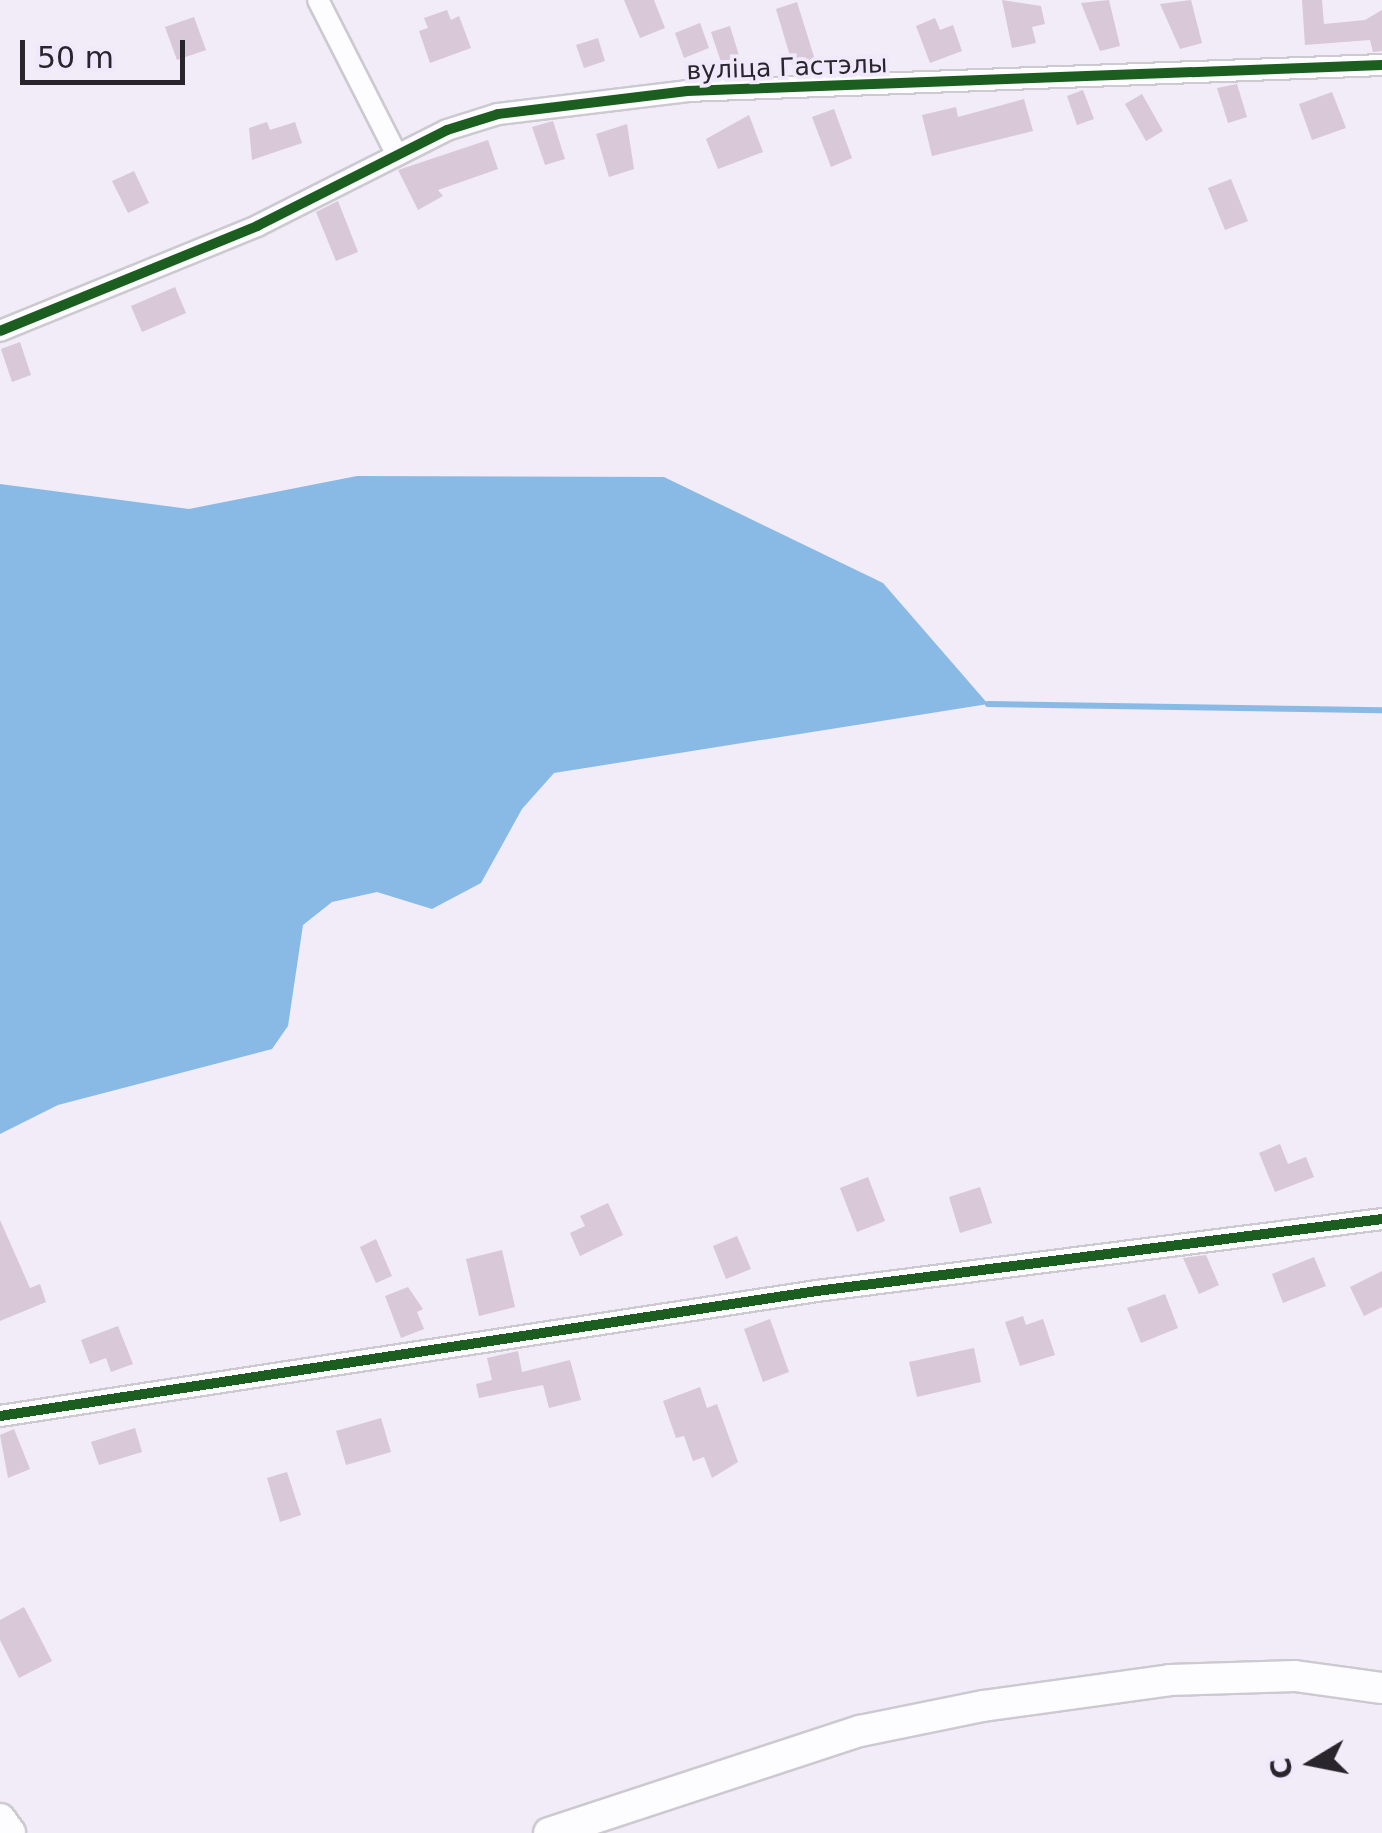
<!DOCTYPE html>
<meta charset="utf-8">
<style>
body{margin:0}
#map{position:relative;width:1382px;height:1833px;overflow:hidden;background:#f1ecf7;font-family:"DejaVu Sans",sans-serif}
div>[style]{position:absolute}
[style*='--x']{left:calc(var(--x)*1px);top:calc(var(--y)*1px);width:calc(var(--w)*1px);rotate:calc(var(--a)*1deg)}
.water>*{inset:0;background:#89bae5}
.stream>*{height:6px;margin:-3px;padding:0 3px;transform-origin:3px;border-radius:3px;background:#89bae5}
.building>*{inset:0;background:#d8c8d8}
.roads{filter:drop-shadow(2px 0 #ccc9d1) drop-shadow(-2px 0 #ccc9d1) drop-shadow(0 2px #ccc9d1) drop-shadow(0 -2px #ccc9d1)}
.street>*{height:20px;margin:-10px;padding:0 10px;transform-origin:10px;border-radius:10px;background:#fdfcfe}
.secondary>*{height:30px;margin:-15px;padding:0 15px;transform-origin:15px;border-radius:15px;background:#fdfcfe}
.cycleway>*{height:10px;margin:-5px;padding:0 5px;transform-origin:5px;border-radius:5px;background:#1b5e20}
span{translate:-50% -50%;white-space:nowrap;text-align:center;line-height:1.15;-webkit-text-stroke:8px #f0e8fb;paint-order:stroke}
.street-label{font-size:25px;color:#28252c}
.north{position:absolute;left:1262px;top:1713px;width:100px;height:100px;-webkit-text-stroke:8px #f0e8fb;paint-order:stroke;rotate:260deg;font-size:28px;font-weight:700;line-height:40px;text-align:center;color:#28252c}
.north::after{content:'';display:block;margin:auto;width:35px;height:45px;background:#28252c;clip-path:polygon(50% 0,100% 100%,50% 72%,0 100%)}
.scale{position:absolute;left:20px;top:40px;width:165px;height:45px;box-sizing:border-box;border:5px solid #28252c;border-top:0;padding-left:12px;font-size:30px;line-height:35px;white-space:nowrap;color:#28252c;-webkit-text-stroke:8px #f0e8fb;paint-order:stroke}
</style>
<div id="map">
<div class="water">
<div style="clip-path:polygon(357px 476px,664px 477px,883px 583px,988px 704px,554px 773px,522px 809px,481px 883px,432px 909px,377px 892px,332px 902px,303px 925px,288px 1026px,272px 1049px,58px 1105px,0 1134px,0 484px,189px 509px)"></div>
</div>
<div class="stream">
<div style="--x:988;--y:704;--w:394;--a:0.9"></div>
</div>
<div class="building">
<div style="clip-path:polygon(624px 0,654px 0,665px 28px,640px 38px)"></div>
<div style="clip-path:polygon(1002px 0,1041px 6px,1045px 24px,1032px 27px,1036px 43px,1012px 48px)"></div>
<div style="clip-path:polygon(1109px 0,1120px 46px,1100px 51px,1081px 3px)"></div>
<div style="clip-path:polygon(1191px 0,1202px 43px,1180px 49px,1160px 4px)"></div>
<div style="clip-path:polygon(1302px 0,1322px 0,1324px 24px,1365px 20px,1382px 10px,1382px 51px,1373px 52px,1370px 40px,1305px 45px)"></div>
<div style="clip-path:polygon(797px 2px,815px 60px,793px 66px,776px 9px)"></div>
<div style="clip-path:polygon(447px 10px,451px 20px,459px 16px,471px 48px,430px 63px,419px 31px,428px 28px,424px 18px)"></div>
<div style="clip-path:polygon(194px 17px,206px 50px,177px 60px,165px 27px)"></div>
<div style="clip-path:polygon(935px 18px,940px 30px,953px 25px,962px 51px,930px 63px,916px 26px)"></div>
<div style="clip-path:polygon(700px 23px,709px 48px,684px 58px,675px 33px)"></div>
<div style="clip-path:polygon(730px 26px,741px 62px,723px 68px,711px 32px)"></div>
<div style="clip-path:polygon(598px 38px,605px 61px,584px 68px,576px 45px)"></div>
<div style="clip-path:polygon(1237px 84px,1247px 117px,1228px 123px,1217px 88px)"></div>
<div style="clip-path:polygon(1083px 90px,1094px 119px,1077px 125px,1067px 96px)"></div>
<div style="clip-path:polygon(1332px 92px,1346px 128px,1312px 140px,1299px 104px)"></div>
<div style="clip-path:polygon(1142px 94px,1163px 131px,1146px 141px,1125px 104px)"></div>
<div style="clip-path:polygon(1024px 99px,1033px 131px,932px 156px,922px 115px,956px 107px,958px 117px)"></div>
<div style="clip-path:polygon(834px 109px,852px 158px,831px 167px,812px 117px)"></div>
<div style="clip-path:polygon(749px 115px,763px 152px,718px 169px,706px 139px)"></div>
<div style="clip-path:polygon(553px 121px,565px 159px,545px 165px,532px 127px)"></div>
<div style="clip-path:polygon(267px 122px,270px 130px,295px 122px,302px 143px,252px 160px,249px 128px)"></div>
<div style="clip-path:polygon(627px 124px,634px 169px,609px 177px,596px 134px)"></div>
<div style="clip-path:polygon(488px 140px,498px 169px,438px 190px,443px 196px,418px 210px,398px 170px)"></div>
<div style="clip-path:polygon(134px 171px,149px 203px,128px 213px,112px 181px)"></div>
<div style="clip-path:polygon(1231px 179px,1248px 221px,1225px 230px,1208px 188px)"></div>
<div style="clip-path:polygon(338px 201px,358px 252px,336px 261px,316px 212px)"></div>
<div style="clip-path:polygon(175px 287px,186px 313px,142px 332px,131px 306px)"></div>
<div style="clip-path:polygon(20px 342px,31px 375px,12px 382px,1px 349px)"></div>
<div style="clip-path:polygon(1280px 1144px,1288px 1164px,1306px 1157px,1314px 1177px,1275px 1192px,1259px 1153px)"></div>
<div style="clip-path:polygon(868px 1177px,885px 1221px,857px 1232px,840px 1188px)"></div>
<div style="clip-path:polygon(980px 1187px,992px 1223px,960px 1233px,949px 1197px)"></div>
<div style="clip-path:polygon(608px 1203px,623px 1235px,580px 1256px,570px 1233px,585px 1226px,580px 1216px)"></div>
<div style="clip-path:polygon(0 1220px,30px 1288px,40px 1284px,46px 1302px,0 1321px)"></div>
<div style="clip-path:polygon(737px 1236px,751px 1269px,726px 1279px,713px 1246px)"></div>
<div style="clip-path:polygon(376px 1239px,392px 1276px,376px 1283px,360px 1247px)"></div>
<div style="clip-path:polygon(502px 1250px,515px 1307px,479px 1316px,466px 1259px)"></div>
<div style="clip-path:polygon(1206px 1255px,1219px 1285px,1199px 1294px,1183px 1258px)"></div>
<div style="clip-path:polygon(1314px 1257px,1326px 1286px,1283px 1303px,1272px 1274px)"></div>
<div style="clip-path:polygon(1382px 1271px,1382px 1307px,1364px 1316px,1350px 1287px)"></div>
<div style="clip-path:polygon(408px 1287px,423px 1309px,417px 1312px,424px 1329px,401px 1338px,385px 1296px)"></div>
<div style="clip-path:polygon(1165px 1294px,1178px 1328px,1141px 1343px,1127px 1308px)"></div>
<div style="clip-path:polygon(1023px 1316px,1026px 1325px,1043px 1319px,1055px 1355px,1020px 1366px,1005px 1322px)"></div>
<div style="clip-path:polygon(770px 1319px,789px 1372px,763px 1382px,744px 1329px)"></div>
<div style="clip-path:polygon(118px 1326px,133px 1364px,111px 1372px,106px 1358px,90px 1364px,81px 1340px)"></div>
<div style="clip-path:polygon(974px 1348px,981px 1382px,917px 1397px,909px 1362px)"></div>
<div style="clip-path:polygon(518px 1351px,522px 1372px,570px 1360px,581px 1400px,549px 1408px,543px 1385px,479px 1398px,476px 1384px,492px 1380px,487px 1358px)"></div>
<div style="clip-path:polygon(700px 1387px,707px 1408px,717px 1404px,738px 1462px,712px 1478px,704px 1457px,693px 1461px,684px 1436px,676px 1438px,663px 1401px)"></div>
<div style="clip-path:polygon(381px 1418px,391px 1452px,346px 1465px,336px 1431px)"></div>
<div style="clip-path:polygon(135px 1428px,142px 1452px,99px 1465px,91px 1442px)"></div>
<div style="clip-path:polygon(14px 1429px,30px 1469px,8px 1478px,0 1435px)"></div>
<div style="clip-path:polygon(287px 1472px,301px 1515px,280px 1522px,267px 1478px)"></div>
<div style="clip-path:polygon(24px 1607px,52px 1661px,19px 1678px,0 1640px,0 1620px)"></div>
</div>
<div class="roads">
<div class="street">
<div style="--x:318;--y:0;--w:174;--a:63"></div>
<div style="--x:0;--y:331;--w:278;--a:-22.2"></div>
<div style="--x:257;--y:226;--w:213;--a:-26.8"></div>
<div style="--x:447;--y:130;--w:53;--a:-17.4"></div>
<div style="--x:498;--y:114;--w:190;--a:-6.9"></div>
<div style="--x:687;--y:91;--w:695;--a:-2.14"></div>
<div style="--x:0;--y:1416;--w:827;--a:-8.7"></div>
<div style="--x:817;--y:1291;--w:570;--a:-7.26"></div>
</div>
<div class="secondary">
<div style="--x:0;--y:1819;--w:17;--a:54"></div>
<div style="--x:549;--y:1833;--w:327;--a:-18.2"></div>
<div style="--x:860;--y:1731;--w:126;--a:-11.5"></div>
<div style="--x:983;--y:1706;--w:189;--a:-7.9"></div>
<div style="--x:1170;--y:1680;--w:125;--a:-1.8"></div>
<div style="--x:1295;--y:1676;--w:88;--a:7.9"></div>
</div>
</div>
<div class="cycleway">
<div style="--x:0;--y:331;--w:278;--a:-22.2"></div>
<div style="--x:257;--y:226;--w:213;--a:-26.8"></div>
<div style="--x:447;--y:130;--w:53;--a:-17.4"></div>
<div style="--x:498;--y:114;--w:190;--a:-6.9"></div>
<div style="--x:687;--y:91;--w:695;--a:-2.14"></div>
<div style="--x:0;--y:1416;--w:827;--a:-8.7"></div>
<div style="--x:817;--y:1291;--w:570;--a:-7.26"></div>
</div>
<div class="street-label">
<span style="left:787px;top:68px;rotate:-2deg">вуліца Гастэлы</span>
</div>
<div class="north">С</div>
<div class="scale">50 m</div>
</div>
